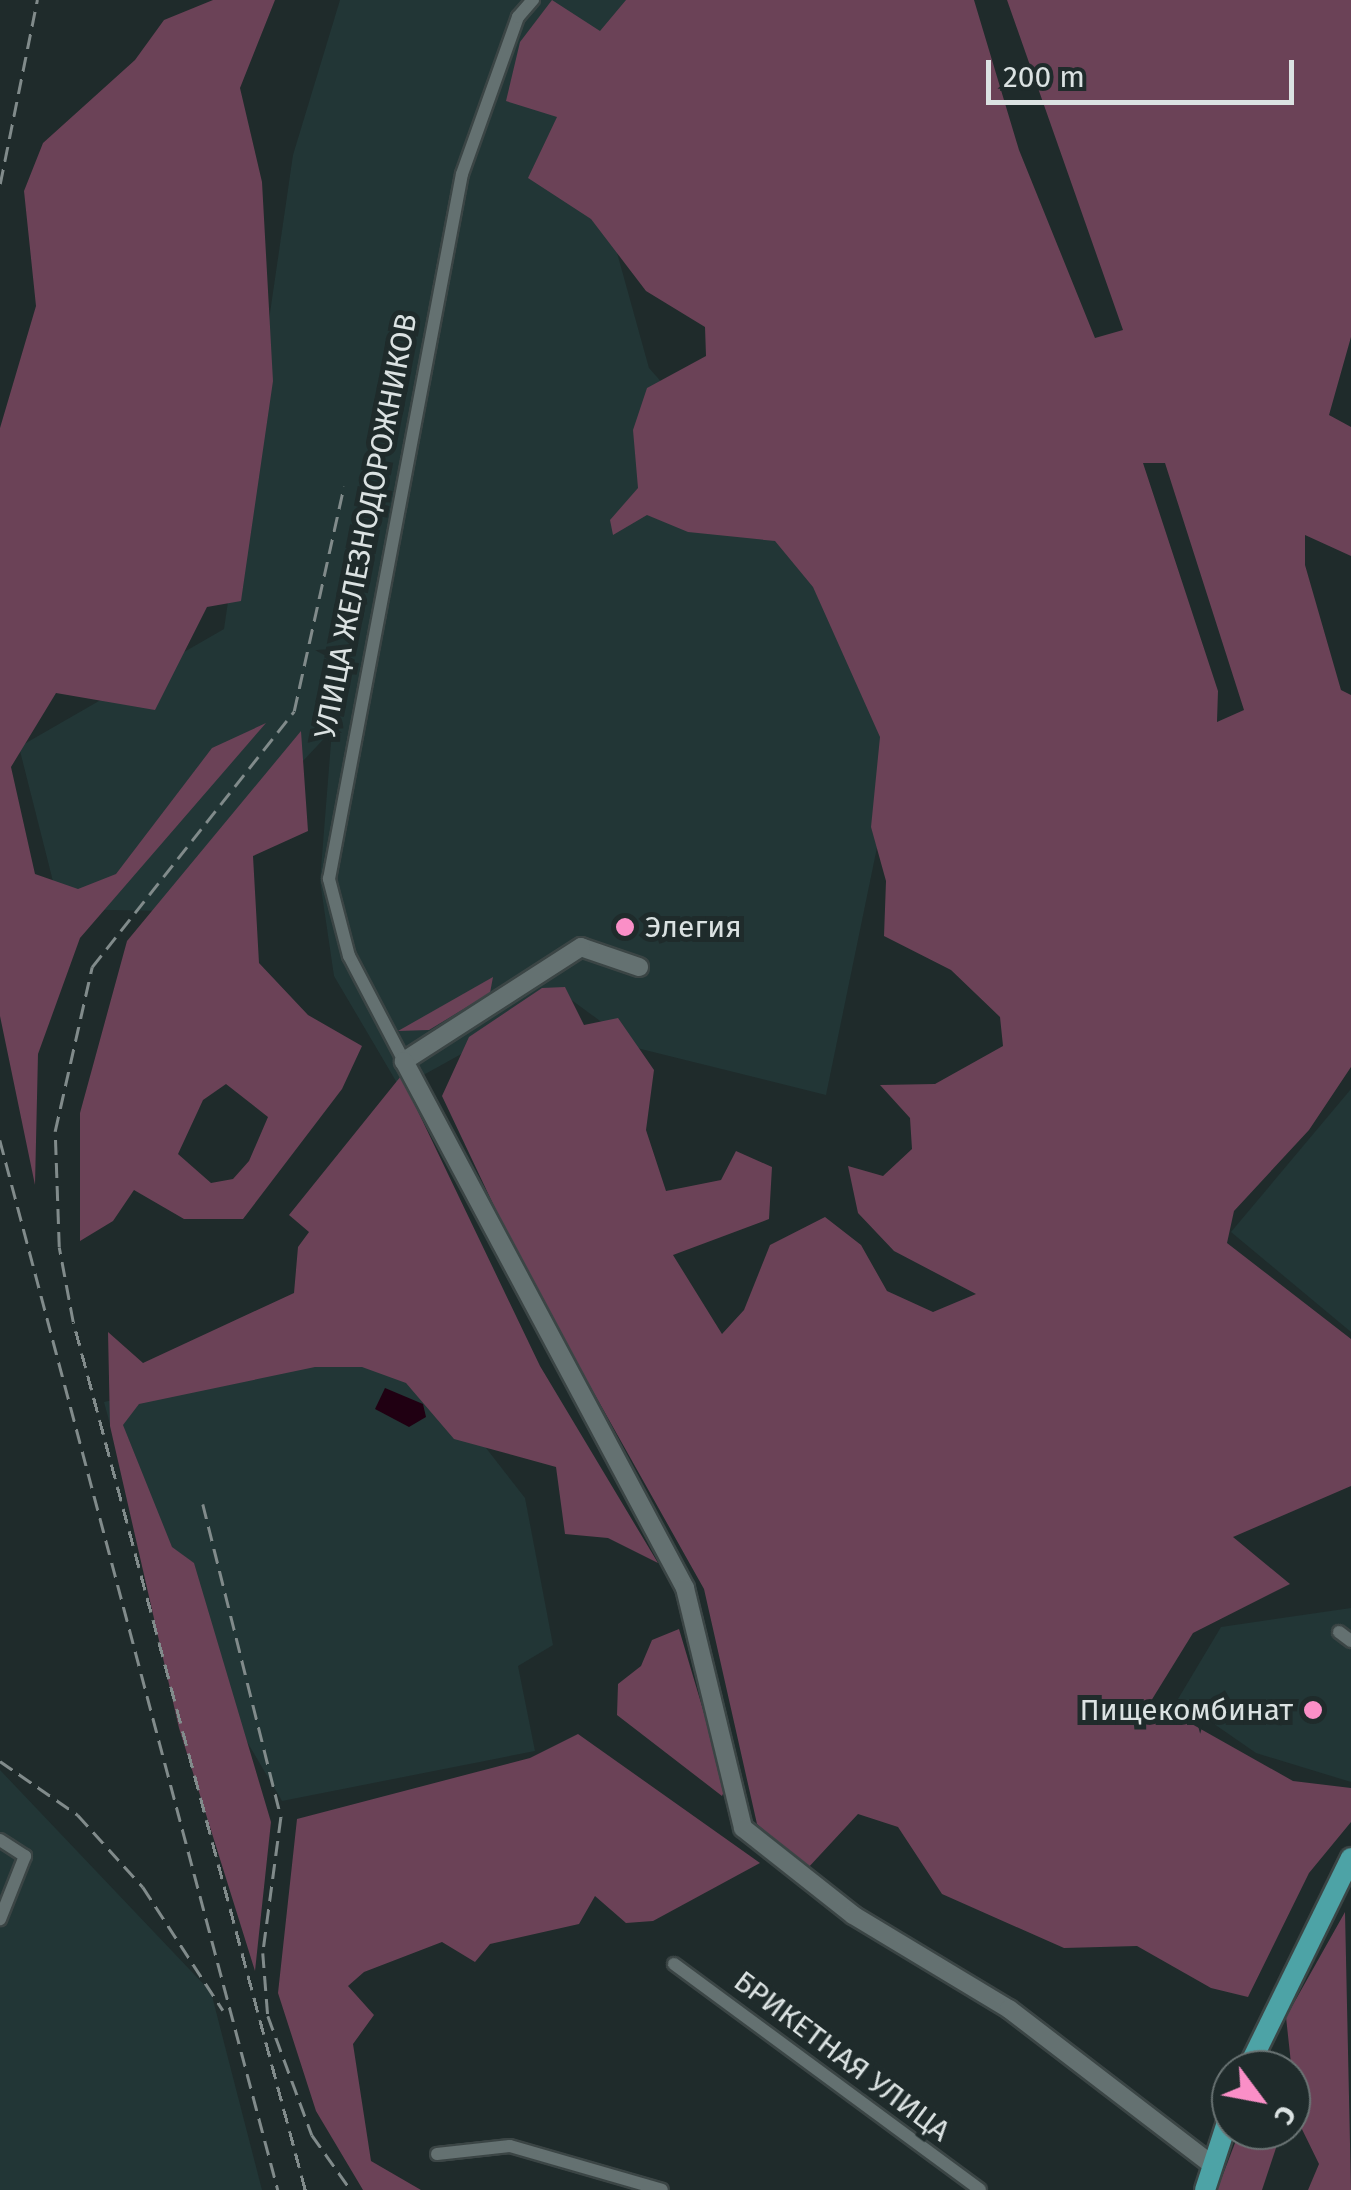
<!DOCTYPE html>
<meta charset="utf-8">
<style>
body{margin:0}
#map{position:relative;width:1351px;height:2190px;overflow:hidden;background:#1f2b2b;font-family:"Fira Sans",sans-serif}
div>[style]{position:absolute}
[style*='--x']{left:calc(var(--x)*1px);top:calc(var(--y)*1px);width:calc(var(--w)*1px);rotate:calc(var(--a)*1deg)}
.built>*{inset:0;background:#223636}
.green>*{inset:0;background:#6b4257}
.water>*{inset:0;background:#200012}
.roads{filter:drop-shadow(2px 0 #3b4545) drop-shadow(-2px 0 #3b4545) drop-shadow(0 2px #3b4545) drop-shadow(0 -2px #3b4545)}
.street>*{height:12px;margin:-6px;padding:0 6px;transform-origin:6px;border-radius:6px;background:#647171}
.secondary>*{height:18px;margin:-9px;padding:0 9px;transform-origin:9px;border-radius:9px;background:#647171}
.primary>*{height:20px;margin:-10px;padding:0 10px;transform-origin:10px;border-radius:10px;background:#4da3a6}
.rail>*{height:2.5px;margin-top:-1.25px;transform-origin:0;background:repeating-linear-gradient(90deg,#818b8b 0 15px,transparent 0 23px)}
.dots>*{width:28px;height:28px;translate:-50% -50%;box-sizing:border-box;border:5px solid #1f2b2b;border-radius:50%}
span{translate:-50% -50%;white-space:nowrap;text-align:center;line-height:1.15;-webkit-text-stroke:10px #1f2b2b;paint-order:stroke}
.street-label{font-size:30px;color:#dbe2e2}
.poi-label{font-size:30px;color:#dbe2e2}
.left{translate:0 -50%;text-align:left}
.right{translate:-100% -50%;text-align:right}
.north{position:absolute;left:1211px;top:2050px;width:100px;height:100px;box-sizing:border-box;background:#1f2b2b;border:2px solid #6a7474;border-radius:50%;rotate:122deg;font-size:28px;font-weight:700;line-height:40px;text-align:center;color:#dbe2e2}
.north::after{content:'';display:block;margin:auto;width:35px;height:45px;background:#fa8fc7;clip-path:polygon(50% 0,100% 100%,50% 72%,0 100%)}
.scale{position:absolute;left:986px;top:60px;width:308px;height:45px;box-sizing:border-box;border:5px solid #dbe2e2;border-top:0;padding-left:12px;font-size:30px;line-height:35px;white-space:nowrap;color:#dbe2e2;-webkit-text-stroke:8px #1f2b2b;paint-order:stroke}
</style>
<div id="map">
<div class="built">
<div style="clip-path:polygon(340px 0,638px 0,594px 170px,649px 368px,914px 668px,826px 1095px,637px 1048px,566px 996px,400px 1088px,334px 976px,320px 881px,332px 730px,163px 911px,60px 909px,19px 747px,224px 629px,293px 155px)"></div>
<div style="clip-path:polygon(1351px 1089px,1351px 1332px,1231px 1232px)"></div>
<div style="clip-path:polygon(398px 1335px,525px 1498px,553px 1645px,518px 1666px,535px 1751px,282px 1801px,152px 1581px,104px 1402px)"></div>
<div style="clip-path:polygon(1351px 1608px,1351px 1782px,1256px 1753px,1178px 1699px,1221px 1627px)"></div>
<div style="clip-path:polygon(0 1770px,211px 1992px,262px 2190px,0 2190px)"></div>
</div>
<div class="green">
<div style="clip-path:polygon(213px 0,275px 0,240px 88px,262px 182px,273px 381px,241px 601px,207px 607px,155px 710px,56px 693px,11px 767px,35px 874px,78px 889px,116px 874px,212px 748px,266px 723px,80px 938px,38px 1054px,35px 1185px,0 1016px,0 428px,36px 306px,24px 191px,43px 143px,135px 60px,164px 20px)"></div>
<div style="clip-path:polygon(evenodd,552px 0,600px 31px,626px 0,974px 0,1019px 150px,1095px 338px,1123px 330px,1007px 0,1351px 0,1351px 337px,1329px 415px,1351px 427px,1351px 556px,1305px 535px,1305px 565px,1341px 690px,1351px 695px,1351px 1067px,1309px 1130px,1234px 1211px,1227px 1243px,1351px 1339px,1351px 1486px,1233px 1537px,1290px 1584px,1193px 1633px,1151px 1701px,1293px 1781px,1351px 1788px,1351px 1822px,1309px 1873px,1248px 1997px,1211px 1988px,1137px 1946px,1064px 1948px,942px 1894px,898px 1827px,858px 1814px,807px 1869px,757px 1824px,704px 1589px,522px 1265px,442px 1096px,469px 1037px,542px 988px,565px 987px,584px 1025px,618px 1018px,654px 1070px,646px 1130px,666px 1191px,721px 1180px,736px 1151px,772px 1167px,769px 1219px,673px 1255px,722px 1334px,744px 1310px,770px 1245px,825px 1217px,861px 1245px,887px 1291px,933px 1312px,976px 1294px,894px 1251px,858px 1213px,848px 1166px,883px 1176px,912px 1149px,910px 1118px,880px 1085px,935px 1084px,1003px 1046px,1000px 1017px,951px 970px,884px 936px,886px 881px,871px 827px,880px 737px,813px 587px,775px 541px,688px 532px,647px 515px,613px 535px,610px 520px,638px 488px,633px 430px,647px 388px,706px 356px,705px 327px,646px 291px,591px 219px,528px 178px,557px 117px,506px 101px,520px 42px,552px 0,1143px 463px,1165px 463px,1244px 710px,1217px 722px,1218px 691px,1143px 463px)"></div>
<div style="clip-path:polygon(evenodd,301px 731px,308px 831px,253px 856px,259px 963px,308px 1015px,362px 1046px,342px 1089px,243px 1219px,184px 1219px,134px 1190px,113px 1221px,80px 1241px,80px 1113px,127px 941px,301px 731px,226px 1084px,268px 1117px,249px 1161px,233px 1179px,211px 1183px,178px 1154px,203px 1100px,226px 1084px)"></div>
<div style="clip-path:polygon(493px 977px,490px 993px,429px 1030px,398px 1031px)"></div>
<div style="clip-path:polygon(401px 1076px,540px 1366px,658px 1563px,608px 1538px,565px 1534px,556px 1467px,454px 1439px,406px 1383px,362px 1367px,315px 1367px,139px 1404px,123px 1425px,172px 1547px,194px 1563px,271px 1822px,255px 1971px,179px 1728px,110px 1426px,108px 1332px,143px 1363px,294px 1293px,298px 1247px,309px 1232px,289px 1215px)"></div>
<div style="clip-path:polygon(679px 1629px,726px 1787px,722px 1796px,617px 1715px,618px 1684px,641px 1666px,652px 1640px)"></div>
<div style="clip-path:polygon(578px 1734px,760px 1863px,653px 1921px,626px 1923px,595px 1896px,579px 1924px,490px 1944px,475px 1962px,442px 1942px,364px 1972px,348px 1986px,374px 2015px,353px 2044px,371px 2161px,421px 2190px,363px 2190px,316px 2111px,278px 1993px,297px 1819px,530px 1758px)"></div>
<div style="clip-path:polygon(1345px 1912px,1351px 2190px,1308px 2190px,1319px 2164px,1297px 2119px,1286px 2017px)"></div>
<div style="clip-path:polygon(1240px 2130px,1282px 2130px,1262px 2190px,1217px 2190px)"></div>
</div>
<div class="water">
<div style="clip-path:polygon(385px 1388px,423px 1404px,426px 1417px,409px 1427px,375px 1409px)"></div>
</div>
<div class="roads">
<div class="street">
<div style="--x:404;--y:1061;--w:119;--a:-117.6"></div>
<div style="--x:349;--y:956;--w:80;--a:-104.6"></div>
<div style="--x:329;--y:879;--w:717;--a:-79.32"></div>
<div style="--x:462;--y:174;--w:167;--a:-70.4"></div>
<div style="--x:518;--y:17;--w:23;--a:-49"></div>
<div style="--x:1339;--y:1632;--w:15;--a:37"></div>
<div style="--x:0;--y:1840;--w:30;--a:33"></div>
<div style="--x:25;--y:1856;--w:68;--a:111.6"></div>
<div style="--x:674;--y:1964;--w:380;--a:36.4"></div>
<div style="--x:437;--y:2154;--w:73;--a:-6.3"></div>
<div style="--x:510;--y:2146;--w:158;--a:16.1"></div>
</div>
<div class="secondary">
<div style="--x:639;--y:967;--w:61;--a:-161"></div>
<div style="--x:581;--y:947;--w:211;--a:147.2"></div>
<div style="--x:404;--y:1061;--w:597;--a:61.93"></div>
<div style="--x:685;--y:1588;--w:247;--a:76.4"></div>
<div style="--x:743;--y:1828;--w:140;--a:38.3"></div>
<div style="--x:853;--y:1915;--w:182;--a:31.1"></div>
<div style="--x:1009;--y:2009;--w:256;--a:37.5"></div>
</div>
<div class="primary">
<div style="--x:1247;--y:2070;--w:236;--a:-63.9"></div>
<div style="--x:1205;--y:2190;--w:84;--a:-72"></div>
</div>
</div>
<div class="rail">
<div style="--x:0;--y:184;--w:188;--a:-78.6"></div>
<div style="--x:0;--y:1140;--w:1086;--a:75.17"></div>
<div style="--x:203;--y:1504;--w:324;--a:76"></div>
<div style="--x:281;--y:1818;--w:136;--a:97.6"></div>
<div style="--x:263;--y:1953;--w:63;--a:85.5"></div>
<div style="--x:268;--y:2016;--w:127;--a:69.7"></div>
<div style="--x:312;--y:2135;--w:67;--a:54.7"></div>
<div style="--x:0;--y:1761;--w:95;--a:34.7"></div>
<div style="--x:78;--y:1815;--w:97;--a:47.9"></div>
<div style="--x:143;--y:1887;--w:147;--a:57"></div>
<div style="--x:305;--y:2190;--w:898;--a:-104.96"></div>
<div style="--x:73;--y:1322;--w:76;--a:-100.6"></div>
<div style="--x:59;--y:1247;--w:116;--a:-92"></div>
<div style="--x:55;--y:1131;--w:168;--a:-77.3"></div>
<div style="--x:92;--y:967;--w:326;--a:-51.7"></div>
<div style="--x:294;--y:711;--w:230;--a:-77.5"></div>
</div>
<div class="dots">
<div style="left:625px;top:927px;background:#fa8fc7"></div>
<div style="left:1313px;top:1710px;background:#fa8fc7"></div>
</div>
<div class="street-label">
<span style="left:366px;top:526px;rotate:-79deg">УЛИЦА ЖЕЛЕЗНОДОРОЖНИКОВ</span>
<span style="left:842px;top:2056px;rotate:37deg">БРИКЕТНАЯ УЛИЦА</span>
</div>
<div class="poi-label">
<span class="left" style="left:645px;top:927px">Элегия</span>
<span class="right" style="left:1293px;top:1710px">Пищекомбинат</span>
</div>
<div class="north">С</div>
<div class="scale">200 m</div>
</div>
